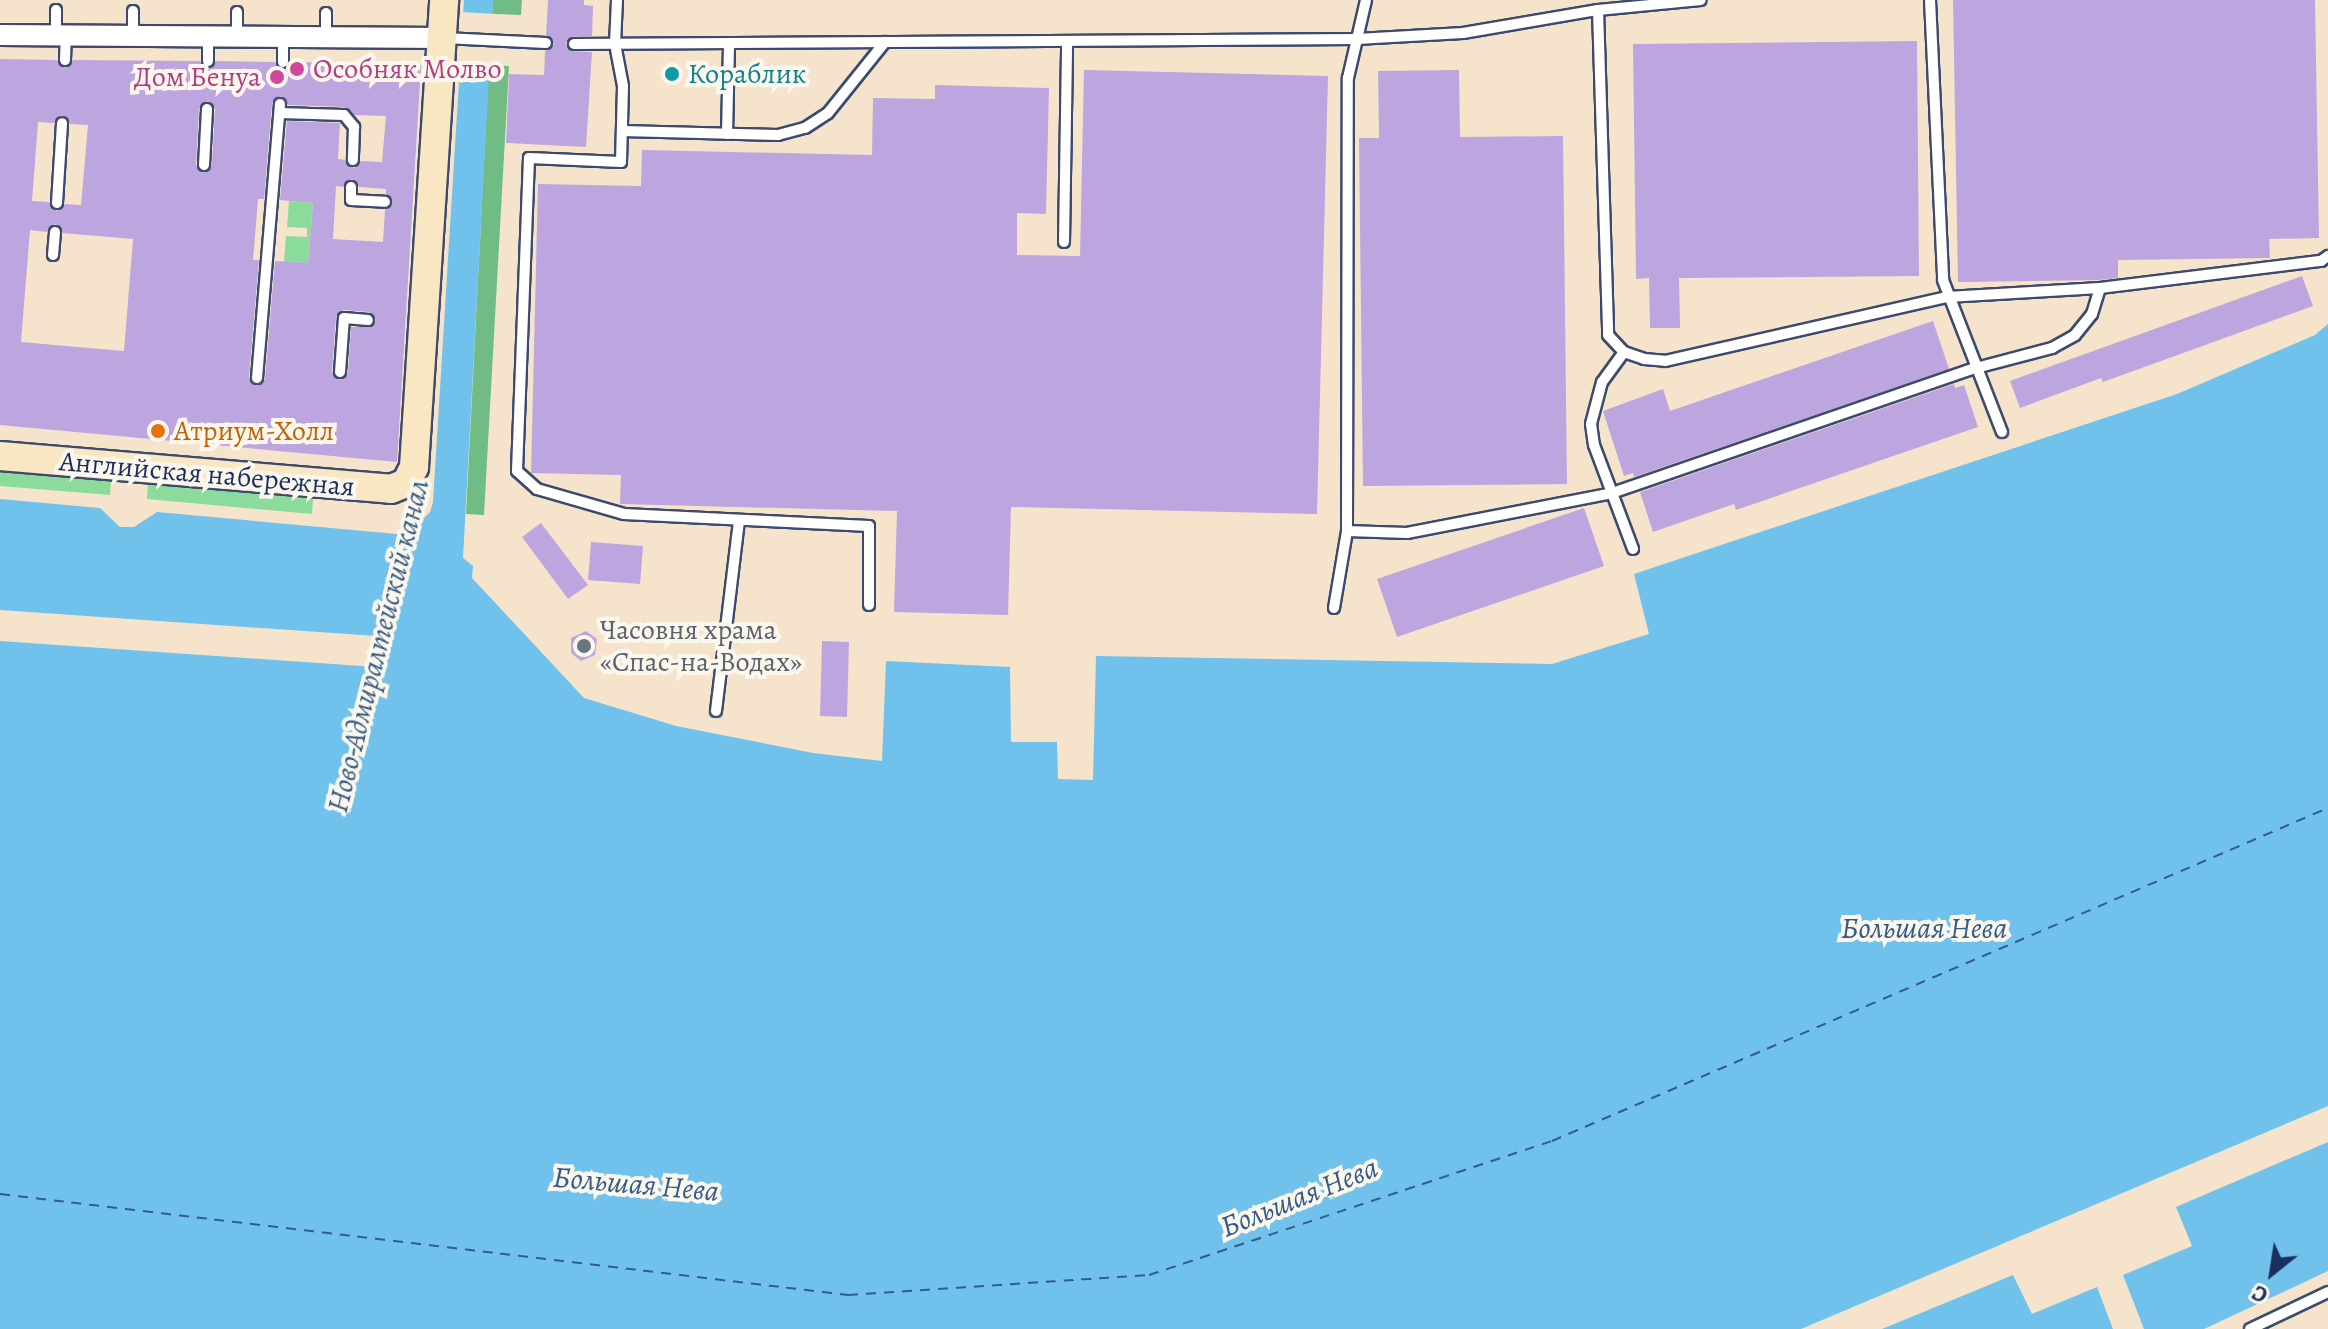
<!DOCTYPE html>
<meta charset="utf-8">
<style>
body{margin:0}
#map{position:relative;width:2328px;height:1329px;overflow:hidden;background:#f5e4cb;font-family:Alegreya,serif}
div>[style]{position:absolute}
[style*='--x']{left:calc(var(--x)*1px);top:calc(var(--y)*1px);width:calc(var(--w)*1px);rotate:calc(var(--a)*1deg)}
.green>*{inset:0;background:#8bdc9c}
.forest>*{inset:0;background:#70bc84}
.water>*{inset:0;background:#70c1ec}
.pier>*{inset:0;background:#f5e4cb}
.ferry>*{height:2px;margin-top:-1px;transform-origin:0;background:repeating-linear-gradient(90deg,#355b89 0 10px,transparent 0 18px)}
.building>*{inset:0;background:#bda5df}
.roads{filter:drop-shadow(2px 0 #3c4a6e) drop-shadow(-2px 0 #3c4a6e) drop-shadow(0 2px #3c4a6e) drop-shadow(0 -2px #3c4a6e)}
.service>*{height:10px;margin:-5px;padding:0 5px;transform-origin:5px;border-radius:5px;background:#fff}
.minor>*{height:20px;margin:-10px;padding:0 10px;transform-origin:10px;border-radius:10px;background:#fff}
.secondary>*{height:28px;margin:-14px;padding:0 14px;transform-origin:14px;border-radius:14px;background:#f9e7c3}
.dots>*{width:22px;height:22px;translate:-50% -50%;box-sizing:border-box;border:4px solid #fbf7ec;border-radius:50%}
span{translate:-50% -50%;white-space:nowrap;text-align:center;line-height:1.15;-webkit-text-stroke:8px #fbf7ec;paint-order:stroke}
.hotel-label{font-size:28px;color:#b23c85}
.left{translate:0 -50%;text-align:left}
.right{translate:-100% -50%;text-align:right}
.culture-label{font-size:28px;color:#0d838f}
.food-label{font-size:28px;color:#c56008}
.street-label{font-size:28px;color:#1b2f5e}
.worship-label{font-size:28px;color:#5b616d}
.water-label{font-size:30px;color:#355b89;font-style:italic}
.north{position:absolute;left:2232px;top:1233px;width:80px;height:80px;-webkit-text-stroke:6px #fbf7ec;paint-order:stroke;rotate:210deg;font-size:22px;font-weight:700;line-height:32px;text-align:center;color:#1b2f5e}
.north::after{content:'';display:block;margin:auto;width:28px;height:36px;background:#1b2f5e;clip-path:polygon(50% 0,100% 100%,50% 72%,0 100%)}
</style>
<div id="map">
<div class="green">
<div style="clip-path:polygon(289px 201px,313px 203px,308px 263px,284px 262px,286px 236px,307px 237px,307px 228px,287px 227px)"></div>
<div style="clip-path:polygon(0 472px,111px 481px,110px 495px,0 486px)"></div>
<div style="clip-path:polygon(148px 483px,313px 498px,312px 514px,147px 499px)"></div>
</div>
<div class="forest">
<div style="clip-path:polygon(493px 0,522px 0,521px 15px,492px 14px)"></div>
<div style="clip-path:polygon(489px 65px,509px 66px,484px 515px,466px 514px)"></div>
</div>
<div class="water">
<div style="clip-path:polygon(464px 0,493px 0,463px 558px,473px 566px,472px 578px,584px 698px,676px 726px,813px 753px,882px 761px,886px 661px,1010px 667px,1011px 742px,1057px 742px,1058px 779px,1093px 780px,1096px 656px,1552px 664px,1649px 634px,1634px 574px,2177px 394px,2315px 335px,2328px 324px,2328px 1271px,2204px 1329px,0 1329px,0 499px,100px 508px,120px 527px,134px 527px,157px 512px,408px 535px,430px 512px,433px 502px)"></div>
</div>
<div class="pier">
<div style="clip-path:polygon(461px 12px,496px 14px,493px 65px,458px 63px)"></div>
<div style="clip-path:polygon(0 610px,377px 636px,376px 667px,0 641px)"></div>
<div style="clip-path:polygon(2328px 1106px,2328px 1142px,2176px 1207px,2192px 1246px,2123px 1275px,2144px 1329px,2113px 1329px,2097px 1287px,2032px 1314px,2013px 1275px,1882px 1329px,1801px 1329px)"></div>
</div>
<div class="ferry">
<div style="--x:0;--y:1194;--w:854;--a:6.79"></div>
<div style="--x:848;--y:1295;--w:302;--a:-3.8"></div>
<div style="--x:1149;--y:1275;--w:425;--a:-18.4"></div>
<div style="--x:1552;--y:1141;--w:844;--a:-23.23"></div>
</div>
<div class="building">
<div style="clip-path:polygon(548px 0,584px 0,584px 5px,593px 6px,592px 36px,571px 37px,566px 43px,571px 51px,592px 52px,586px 147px,506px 143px,509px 74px,544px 75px,545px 51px,554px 44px,546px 35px)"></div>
<div style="clip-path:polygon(1953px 0,2315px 0,2319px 238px,2269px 239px,2270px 258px,2118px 260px,2118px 278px,2099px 280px,1958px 282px)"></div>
<div style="clip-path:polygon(1917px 41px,1919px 276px,1679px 278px,1680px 328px,1650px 328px,1649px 278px,1636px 279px,1633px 44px)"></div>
<div style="clip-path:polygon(evenodd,0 59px,57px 60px,65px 68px,73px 60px,200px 61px,207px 69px,216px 61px,275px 62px,282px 70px,291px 62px,421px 65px,397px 462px,0 425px,0 59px,281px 96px,288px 105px,344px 107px,354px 115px,386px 116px,382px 162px,361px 161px,354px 168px,345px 160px,338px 159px,340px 123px,287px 121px,280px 200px,313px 203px,308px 263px,275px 261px,265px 379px,257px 386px,249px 377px,259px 260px,253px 260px,258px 199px,264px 199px,272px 103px,281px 96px,0 59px,208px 101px,215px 109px,212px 165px,203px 173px,196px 165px,199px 109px,208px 101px,0 59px,62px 115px,70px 124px,88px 125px,81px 205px,65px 204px,57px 211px,49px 202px,32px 201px,38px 122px,54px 123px,62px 115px,0 59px,352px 179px,359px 187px,386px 189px,386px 194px,392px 198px,392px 206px,385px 210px,383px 242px,333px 239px,336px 186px,343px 187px,352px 179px,0 59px,55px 224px,63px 233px,133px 239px,124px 351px,21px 342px,30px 230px,47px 232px,55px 224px,0 59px,344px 310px,369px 312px,376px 320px,371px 327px,351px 327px,348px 373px,340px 380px,332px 371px,336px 317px,344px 310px)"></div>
<div style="clip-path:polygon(1084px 70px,1328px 76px,1317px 514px,1011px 507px,1008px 615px,894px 612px,897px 511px,620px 504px,621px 475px,531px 473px,538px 184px,641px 186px,642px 150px,872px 155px,873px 98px,935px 99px,935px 85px,1049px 88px,1046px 214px,1017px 213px,1017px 255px,1080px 256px)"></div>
<div style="clip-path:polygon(1459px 70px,1460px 137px,1563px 136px,1567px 484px,1363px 486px,1359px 138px,1379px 138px,1378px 71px)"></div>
<div style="clip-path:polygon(2302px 276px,2313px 306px,2103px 382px,2101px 378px,2020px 408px,2010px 381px)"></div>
<div style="clip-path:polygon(1933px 321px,1949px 369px,1634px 477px,1633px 473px,1624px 476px,1603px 411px,1663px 389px,1670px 411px)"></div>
<div style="clip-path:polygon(1954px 384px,1955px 388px,1964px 385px,1978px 427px,1736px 510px,1734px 504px,1653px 532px,1640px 492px)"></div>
<div style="clip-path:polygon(1584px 508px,1604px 566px,1397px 637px,1377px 579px)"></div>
<div style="clip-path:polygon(541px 523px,588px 585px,568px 599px,522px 537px)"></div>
<div style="clip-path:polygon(591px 542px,643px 546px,640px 584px,588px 580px)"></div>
<div style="clip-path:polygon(586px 631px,597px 639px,595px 655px,581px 661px,571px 653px,571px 638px)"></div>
<div style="clip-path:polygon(822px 641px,849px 642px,847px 717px,820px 716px)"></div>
</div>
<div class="roads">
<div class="service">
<div style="--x:617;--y:0;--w:44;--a:92.6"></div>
<div style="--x:615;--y:44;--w:43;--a:79.2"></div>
<div style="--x:623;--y:86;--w:76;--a:91.5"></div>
<div style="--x:621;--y:162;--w:92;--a:-177.5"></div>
<div style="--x:529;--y:158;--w:313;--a:92.2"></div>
<div style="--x:517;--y:471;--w:27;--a:42"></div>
<div style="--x:537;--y:489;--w:91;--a:16"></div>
<div style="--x:624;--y:514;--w:245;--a:2.8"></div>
<div style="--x:869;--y:526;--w:79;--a:90"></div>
<div style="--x:1930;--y:0;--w:280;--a:87.3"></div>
<div style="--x:1943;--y:280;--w:163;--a:68.8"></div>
<div style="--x:56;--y:10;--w:26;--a:90"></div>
<div style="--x:1598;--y:10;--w:325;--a:88.2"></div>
<div style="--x:1608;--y:335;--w:23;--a:47"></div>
<div style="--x:1624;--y:352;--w:21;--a:19"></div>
<div style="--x:1644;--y:359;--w:21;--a:5"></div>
<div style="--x:1665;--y:361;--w:289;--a:-12.8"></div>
<div style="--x:1947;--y:297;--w:153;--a:-3.4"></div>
<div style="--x:2100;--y:288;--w:223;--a:-7"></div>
<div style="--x:2321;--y:261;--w:9;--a:-36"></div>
<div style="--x:133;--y:36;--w:25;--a:-90"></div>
<div style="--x:237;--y:37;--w:25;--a:-90"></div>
<div style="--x:326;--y:37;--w:24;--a:-90"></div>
<div style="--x:444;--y:38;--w:102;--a:2.8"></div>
<div style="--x:574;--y:44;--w:783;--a:-0.37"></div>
<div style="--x:1357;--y:39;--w:106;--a:-3.2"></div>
<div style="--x:1463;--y:33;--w:137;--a:-9.7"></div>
<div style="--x:1598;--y:10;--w:103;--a:-5.5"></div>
<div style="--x:65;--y:60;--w:24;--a:-88"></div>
<div style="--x:208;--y:61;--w:24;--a:-90"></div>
<div style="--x:283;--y:62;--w:25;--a:-90"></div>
<div style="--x:280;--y:113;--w:64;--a:1.8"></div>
<div style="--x:344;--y:115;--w:16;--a:50"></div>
<div style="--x:354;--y:127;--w:33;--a:92"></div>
<div style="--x:622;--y:131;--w:156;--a:1.5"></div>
<div style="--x:778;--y:135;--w:28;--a:-15"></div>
<div style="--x:805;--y:128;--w:27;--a:-33"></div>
<div style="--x:828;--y:113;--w:91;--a:-51.2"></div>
<div style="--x:727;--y:134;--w:91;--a:-88.7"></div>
<div style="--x:204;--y:165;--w:56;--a:-86.9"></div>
<div style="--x:351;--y:187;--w:13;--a:90"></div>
<div style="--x:351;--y:200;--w:34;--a:3"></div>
<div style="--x:57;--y:203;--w:80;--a:-86.4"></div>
<div style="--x:1064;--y:242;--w:201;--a:-89.1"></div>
<div style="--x:53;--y:255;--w:23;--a:-85"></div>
<div style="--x:1624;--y:352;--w:37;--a:126"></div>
<div style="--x:1602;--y:382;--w:43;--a:104.7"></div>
<div style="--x:1591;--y:424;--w:21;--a:82"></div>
<div style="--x:1594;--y:445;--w:111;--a:69.4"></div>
<div style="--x:340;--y:372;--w:54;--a:-85.8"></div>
<div style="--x:344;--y:318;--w:24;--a:5"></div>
<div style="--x:257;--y:378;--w:275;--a:-85.2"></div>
<div style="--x:1347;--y:531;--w:60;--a:1.9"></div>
<div style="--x:1407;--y:533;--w:209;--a:-11"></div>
<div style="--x:1612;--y:493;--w:385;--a:-19"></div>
<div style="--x:1976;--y:368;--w:79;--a:-14.7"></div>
<div style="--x:2052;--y:348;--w:26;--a:-29"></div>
<div style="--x:2075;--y:335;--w:27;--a:-51"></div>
<div style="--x:2092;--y:314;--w:27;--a:-73"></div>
<div style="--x:1334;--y:608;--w:78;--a:-80.4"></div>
<div style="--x:1347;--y:531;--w:453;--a:-89.9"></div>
<div style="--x:1348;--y:78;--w:80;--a:-77"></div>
<div style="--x:716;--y:711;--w:191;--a:-83.1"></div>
<div style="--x:2250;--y:1329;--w:86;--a:-25.4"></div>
</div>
<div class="minor">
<div style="--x:0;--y:35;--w:442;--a:0.4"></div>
</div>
<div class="secondary">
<div style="--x:0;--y:456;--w:392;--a:4.8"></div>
<div style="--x:391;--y:489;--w:16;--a:-22"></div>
<div style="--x:406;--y:483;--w:18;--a:-63"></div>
<div style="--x:414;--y:467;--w:468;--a:-86.3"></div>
</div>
</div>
<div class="dots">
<div style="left:297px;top:69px;background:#d1479c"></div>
<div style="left:672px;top:74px;background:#0f9aa8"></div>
<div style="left:277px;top:77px;background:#d1479c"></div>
<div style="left:158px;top:431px;background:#e8710a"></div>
<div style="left:584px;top:646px;background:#6b7280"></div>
</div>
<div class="hotel-label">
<span class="left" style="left:313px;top:69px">Особняк Молво</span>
<span class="right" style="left:261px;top:77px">Дом Бенуа</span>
</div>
<div class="culture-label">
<span class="left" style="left:688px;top:74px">Кораблик</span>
</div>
<div class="food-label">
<span class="left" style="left:174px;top:431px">Атриум-Холл</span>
</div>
<div class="street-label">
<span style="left:207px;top:474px;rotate:5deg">Английская набережная</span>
</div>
<div class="worship-label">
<span class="left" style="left:600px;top:646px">Часовня храма<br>«Спас-на-Водах»</span>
</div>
<div class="water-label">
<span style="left:378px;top:646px;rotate:-76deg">Ново-Адмиралтейский канал</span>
<span style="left:1924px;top:928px">Большая Нева</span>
<span style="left:636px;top:1184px;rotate:5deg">Большая Нева</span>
<span style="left:1299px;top:1197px;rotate:-22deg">Большая Нева</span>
</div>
<div class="north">С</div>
</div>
